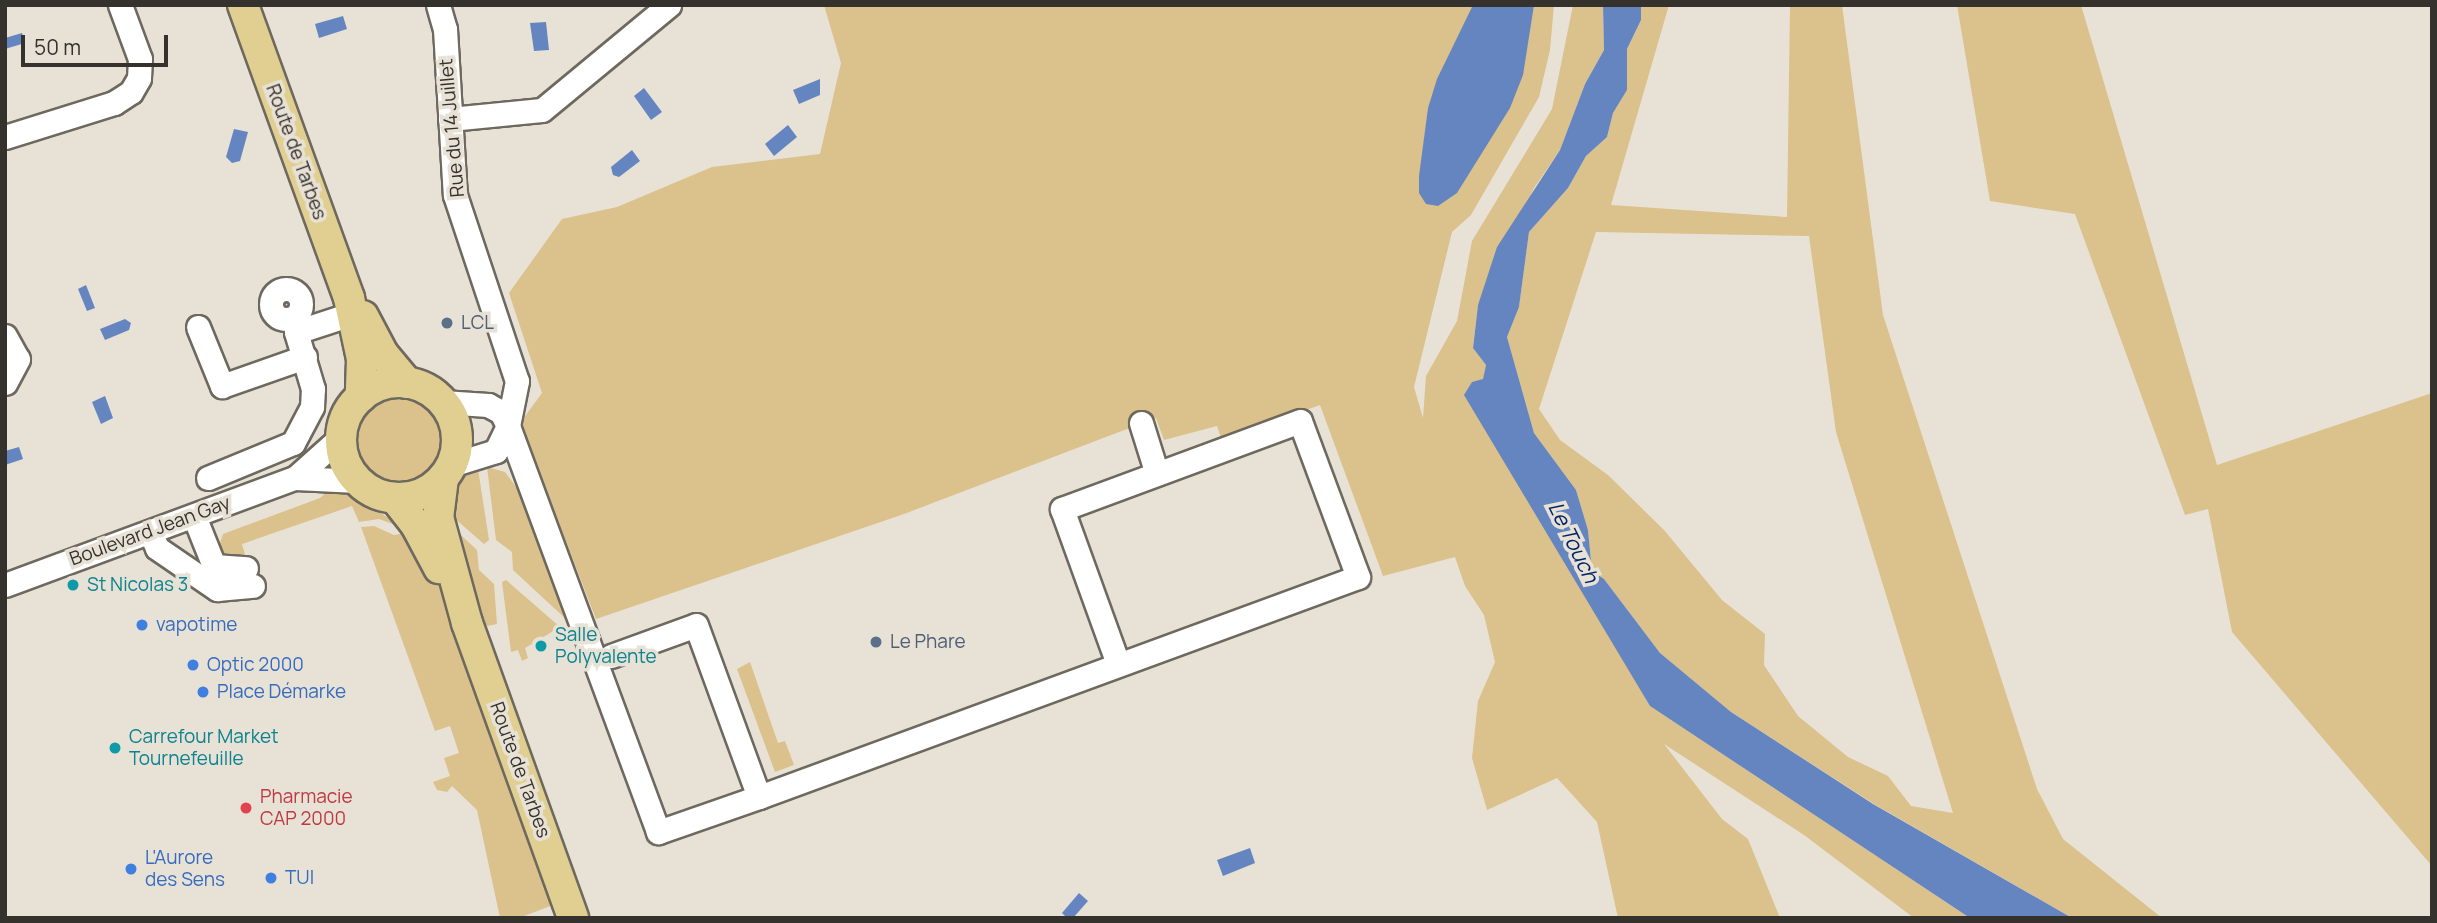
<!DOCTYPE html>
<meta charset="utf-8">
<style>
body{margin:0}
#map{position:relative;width:2437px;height:923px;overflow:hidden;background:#e8e2d6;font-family:Manrope,sans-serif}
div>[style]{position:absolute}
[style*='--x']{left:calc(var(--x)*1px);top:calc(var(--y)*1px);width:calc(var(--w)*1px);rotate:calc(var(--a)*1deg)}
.green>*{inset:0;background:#dbc18b}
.round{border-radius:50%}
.water>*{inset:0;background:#6485c0}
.roads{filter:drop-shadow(2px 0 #6e695f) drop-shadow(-2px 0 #6e695f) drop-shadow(0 2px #6e695f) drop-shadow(0 -2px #6e695f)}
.minor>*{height:23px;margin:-11.5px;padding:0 11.5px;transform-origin:11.5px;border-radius:11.5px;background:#fff}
.minor>.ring{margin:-11.5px;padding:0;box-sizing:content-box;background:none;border:23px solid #fff;border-radius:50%}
.major>*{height:30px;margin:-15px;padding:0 15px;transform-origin:15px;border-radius:15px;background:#e0cf91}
.major>.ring{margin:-15px;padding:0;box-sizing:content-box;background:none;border:30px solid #e0cf91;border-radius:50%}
.dots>*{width:19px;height:19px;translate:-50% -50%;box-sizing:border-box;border:4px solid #e8e2d6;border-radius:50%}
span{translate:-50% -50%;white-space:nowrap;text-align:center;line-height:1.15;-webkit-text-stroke:7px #e8e2d6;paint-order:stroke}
.street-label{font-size:19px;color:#35322e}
.service-label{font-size:19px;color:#4e5e75}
.left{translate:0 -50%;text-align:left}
.culture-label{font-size:19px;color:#0d838f}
.shop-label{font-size:19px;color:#366cbe}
.health-label{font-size:19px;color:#be3a42}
.water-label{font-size:21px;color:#012469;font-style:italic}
.frame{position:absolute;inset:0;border:7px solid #35322e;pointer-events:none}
.scale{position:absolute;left:21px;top:35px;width:147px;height:32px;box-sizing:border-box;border:4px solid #35322e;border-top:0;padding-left:9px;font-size:21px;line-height:24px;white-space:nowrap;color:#35322e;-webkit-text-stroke:5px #e8e2d6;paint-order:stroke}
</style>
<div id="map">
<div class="green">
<div style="clip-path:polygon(824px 5px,1554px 5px,1550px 50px,1539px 97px,1471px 215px,1452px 232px,1414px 387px,1423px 418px,1426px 376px,1457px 321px,1472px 241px,1552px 109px,1573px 5px,1603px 5px,1604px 50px,1585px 84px,1560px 150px,1534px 188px,1478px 305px,1473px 347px,1486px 365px,1483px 380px,1472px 382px,1650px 706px,1970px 918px,1914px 918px,1804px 835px,1664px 744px,1722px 819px,1748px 839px,1780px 918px,1618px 918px,1597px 822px,1557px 778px,1487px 810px,1472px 758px,1478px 701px,1495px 662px,1484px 615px,1465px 586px,1455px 557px,1383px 576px,1320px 405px,1222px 441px,1217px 426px,1164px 440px,1156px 418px,904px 514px,596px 619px,520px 423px,542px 393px,509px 293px,562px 219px,617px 207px,712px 167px,820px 154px,841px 63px)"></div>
<div style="clip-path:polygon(evenodd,1641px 5px,1669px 5px,1611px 205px,1787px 217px,1790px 5px,1842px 5px,1883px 315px,2037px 789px,2063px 839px,2162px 918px,2072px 918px,1874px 804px,1731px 712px,1660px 653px,1604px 579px,1592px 571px,1588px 530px,1576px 490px,1534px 433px,1507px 337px,1519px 307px,1529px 232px,1568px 188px,1586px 156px,1607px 137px,1613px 113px,1627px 90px,1627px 49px,1641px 20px,1641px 5px,1596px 232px,1809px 236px,1836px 432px,1953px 813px,1911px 806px,1888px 776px,1848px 757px,1798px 716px,1764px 665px,1765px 634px,1722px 600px,1664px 530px,1608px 475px,1560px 440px,1539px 409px,1596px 232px)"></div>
<div style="clip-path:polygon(1957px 5px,2081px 5px,2217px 465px,2432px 393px,2432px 866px,2232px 632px,2208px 509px,2185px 515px,2075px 214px,1990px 201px)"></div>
<div class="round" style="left:356px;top:396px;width:88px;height:88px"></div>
<div style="clip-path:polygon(487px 467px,505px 472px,519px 491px,567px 620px,513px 570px,512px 552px,496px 540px)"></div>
<div style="clip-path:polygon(478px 469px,489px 540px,484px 544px,453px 517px,453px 490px,458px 480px)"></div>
<div style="clip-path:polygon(331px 488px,371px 506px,401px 527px,379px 519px,359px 522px,352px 506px,242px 544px,246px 558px,217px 552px,223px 534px,320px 498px)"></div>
<div style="clip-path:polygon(450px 525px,477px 550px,479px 570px,494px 584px,497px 624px,487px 626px,475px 612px)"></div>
<div style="clip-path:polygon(374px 526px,394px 535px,412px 532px,437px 574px,558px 903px,519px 918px,500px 918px,477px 810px,452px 786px,447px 792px,437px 790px,433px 782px,450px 776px,444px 758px,459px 753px,450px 726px,435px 731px,361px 527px)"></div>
<div style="clip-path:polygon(506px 580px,560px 627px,525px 648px,528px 658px,522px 661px,518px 650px,511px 652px,502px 582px)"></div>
<div style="clip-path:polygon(750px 662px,778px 743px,785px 741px,794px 765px,775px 772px,737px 669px)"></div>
</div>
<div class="water">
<div style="clip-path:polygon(1473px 5px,1534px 5px,1523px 75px,1510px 108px,1457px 193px,1438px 206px,1426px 204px,1419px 193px,1419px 176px,1428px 108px,1437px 79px)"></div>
<div style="clip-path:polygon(1603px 5px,1641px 5px,1641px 20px,1627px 49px,1627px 90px,1613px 113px,1607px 137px,1586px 156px,1568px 188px,1529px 232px,1519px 307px,1507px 337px,1534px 433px,1576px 490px,1588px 530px,1592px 571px,1604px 579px,1660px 653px,1731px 712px,1873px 804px,2072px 918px,1970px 918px,1650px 706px,1464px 395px,1472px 382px,1483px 379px,1486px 365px,1473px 348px,1478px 305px,1497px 247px,1560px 150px,1585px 84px,1604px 50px)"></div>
<div style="clip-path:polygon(343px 16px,347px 29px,319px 38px,315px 24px)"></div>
<div style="clip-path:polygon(546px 22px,549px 50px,534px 51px,530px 23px)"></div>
<div style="clip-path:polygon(22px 33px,25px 43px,5px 49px,5px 38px)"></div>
<div style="clip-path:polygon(820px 79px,820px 95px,799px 104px,793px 90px)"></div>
<div style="clip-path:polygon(644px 88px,662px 112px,651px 120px,634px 96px)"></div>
<div style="clip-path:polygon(788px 125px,797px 137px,774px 156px,765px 144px)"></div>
<div style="clip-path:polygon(234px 129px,248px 132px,240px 161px,232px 163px,226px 157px)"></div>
<div style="clip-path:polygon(632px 150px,640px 161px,619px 177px,613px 175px,611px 167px)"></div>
<div style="clip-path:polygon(86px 285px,95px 308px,87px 311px,78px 289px)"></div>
<div style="clip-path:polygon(125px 319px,131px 323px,129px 330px,105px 340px,100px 329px)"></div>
<div style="clip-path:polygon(105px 396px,113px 418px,101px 424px,92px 402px)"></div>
<div style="clip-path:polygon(19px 447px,23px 459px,5px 465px,5px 451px)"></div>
<div style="clip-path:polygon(1250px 848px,1255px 863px,1223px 876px,1217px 860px)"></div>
<div style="clip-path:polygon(1079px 893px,1088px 901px,1073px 918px,1067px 918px,1062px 913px)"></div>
</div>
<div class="roads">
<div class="minor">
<div style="--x:438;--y:5;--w:25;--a:74"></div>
<div style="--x:445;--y:29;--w:166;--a:86.6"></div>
<div style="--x:455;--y:195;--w:196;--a:71.6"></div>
<div style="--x:517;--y:381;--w:46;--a:101.3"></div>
<div style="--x:508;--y:426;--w:433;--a:69.7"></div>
<div style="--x:658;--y:832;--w:107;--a:-19.1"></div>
<div style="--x:759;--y:797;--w:638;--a:-20.17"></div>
<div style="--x:1358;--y:577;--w:166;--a:-110.4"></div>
<div style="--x:1300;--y:421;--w:254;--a:159.7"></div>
<div style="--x:1062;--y:509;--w:165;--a:70.1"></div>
<div style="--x:450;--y:119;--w:92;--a:-5.6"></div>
<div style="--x:542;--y:110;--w:165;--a:-39.6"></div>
<div style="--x:5;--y:137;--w:114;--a:-17.3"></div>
<div style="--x:114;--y:103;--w:20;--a:-33"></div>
<div style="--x:131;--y:92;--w:16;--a:-60"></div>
<div style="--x:139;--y:78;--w:19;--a:-87"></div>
<div style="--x:140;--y:59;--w:58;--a:-110.3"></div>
<div class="ring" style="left:271px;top:289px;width:7px;height:7px"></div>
<div style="--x:198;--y:327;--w:64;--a:67.9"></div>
<div style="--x:222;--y:386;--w:88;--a:-19.3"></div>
<div style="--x:5;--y:336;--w:26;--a:61"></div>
<div style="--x:18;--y:359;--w:27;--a:118"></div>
<div style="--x:442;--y:402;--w:46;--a:3.7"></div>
<div style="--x:488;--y:405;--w:15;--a:28"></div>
<div style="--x:501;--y:412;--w:16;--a:63"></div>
<div style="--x:508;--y:426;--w:28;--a:116"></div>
<div style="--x:496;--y:451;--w:47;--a:162.7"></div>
<div style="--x:1141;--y:423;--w:53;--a:72.6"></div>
<div style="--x:208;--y:478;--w:92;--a:-22.4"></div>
<div style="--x:293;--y:443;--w:41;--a:-62.2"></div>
<div style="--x:312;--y:407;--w:18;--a:-87"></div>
<div style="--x:313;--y:389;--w:59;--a:-106.6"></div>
<div style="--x:296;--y:332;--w:58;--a:-18.1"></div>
<div style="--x:295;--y:478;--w:63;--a:2.7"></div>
<div style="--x:194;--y:516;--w:54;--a:68.2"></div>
<div style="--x:214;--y:566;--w:32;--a:4"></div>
<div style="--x:150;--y:532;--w:17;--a:66"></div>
<div style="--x:157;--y:548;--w:73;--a:34.3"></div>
<div style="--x:217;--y:589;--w:36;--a:-5"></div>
<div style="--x:5;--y:585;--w:309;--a:-20.3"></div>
<div style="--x:295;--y:478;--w:63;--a:-41.8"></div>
<div style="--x:611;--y:656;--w:90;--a:-20"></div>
<div style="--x:696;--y:625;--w:183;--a:69.9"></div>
</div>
<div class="major">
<div style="--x:243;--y:5;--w:312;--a:70.1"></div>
<div style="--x:349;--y:298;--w:62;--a:78"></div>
<div style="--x:362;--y:359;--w:38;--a:92"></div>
<div style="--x:363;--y:316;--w:43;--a:62.2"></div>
<div style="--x:383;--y:354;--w:38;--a:50"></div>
<div class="ring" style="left:341px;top:382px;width:86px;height:86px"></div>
<div style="--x:443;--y:478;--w:39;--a:97"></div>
<div style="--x:438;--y:517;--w:110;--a:74.7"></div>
<div style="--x:467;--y:623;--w:313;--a:70.2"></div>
<div style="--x:395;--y:498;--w:34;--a:52"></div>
<div style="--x:416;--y:525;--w:49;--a:61.9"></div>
</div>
</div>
<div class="dots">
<div style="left:447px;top:323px;background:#5c6f8a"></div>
<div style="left:73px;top:585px;background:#0f9aa8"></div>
<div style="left:142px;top:625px;background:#3f7fe0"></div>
<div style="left:876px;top:642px;background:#5c6f8a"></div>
<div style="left:541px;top:646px;background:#0f9aa8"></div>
<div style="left:193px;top:665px;background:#3f7fe0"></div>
<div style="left:203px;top:692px;background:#3f7fe0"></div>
<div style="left:115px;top:748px;background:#0f9aa8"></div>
<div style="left:246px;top:808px;background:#e0444e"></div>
<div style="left:131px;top:869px;background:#3f7fe0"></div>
<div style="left:271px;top:878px;background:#3f7fe0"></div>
</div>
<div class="street-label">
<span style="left:452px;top:128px;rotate:-95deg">Rue du 14 Juillet</span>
<span style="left:296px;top:152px;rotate:70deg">Route de Tarbes</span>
<span style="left:150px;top:531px;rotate:-20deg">Boulevard Jean Gay</span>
<span style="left:520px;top:770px;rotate:70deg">Route de Tarbes</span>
</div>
<div class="service-label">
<span class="left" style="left:461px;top:323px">LCL</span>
<span class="left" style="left:890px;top:642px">Le Phare</span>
</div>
<div class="culture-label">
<span class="left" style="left:87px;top:585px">St Nicolas 3</span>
<span class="left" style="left:555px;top:646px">Salle<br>Polyvalente</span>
<span class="left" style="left:129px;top:748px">Carrefour Market<br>Tournefeuille</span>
</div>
<div class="shop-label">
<span class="left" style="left:156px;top:625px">vapotime</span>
<span class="left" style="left:207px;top:665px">Optic 2000</span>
<span class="left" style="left:217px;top:692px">Place Démarke</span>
<span class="left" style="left:145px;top:869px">L'Aurore<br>des Sens</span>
<span class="left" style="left:285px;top:878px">TUI</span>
</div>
<div class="health-label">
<span class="left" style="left:260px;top:808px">Pharmacie<br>CAP 2000</span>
</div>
<div class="water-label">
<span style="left:1574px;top:542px;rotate:64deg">Le Touch</span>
</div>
<div class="frame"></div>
<div class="scale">50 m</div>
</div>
